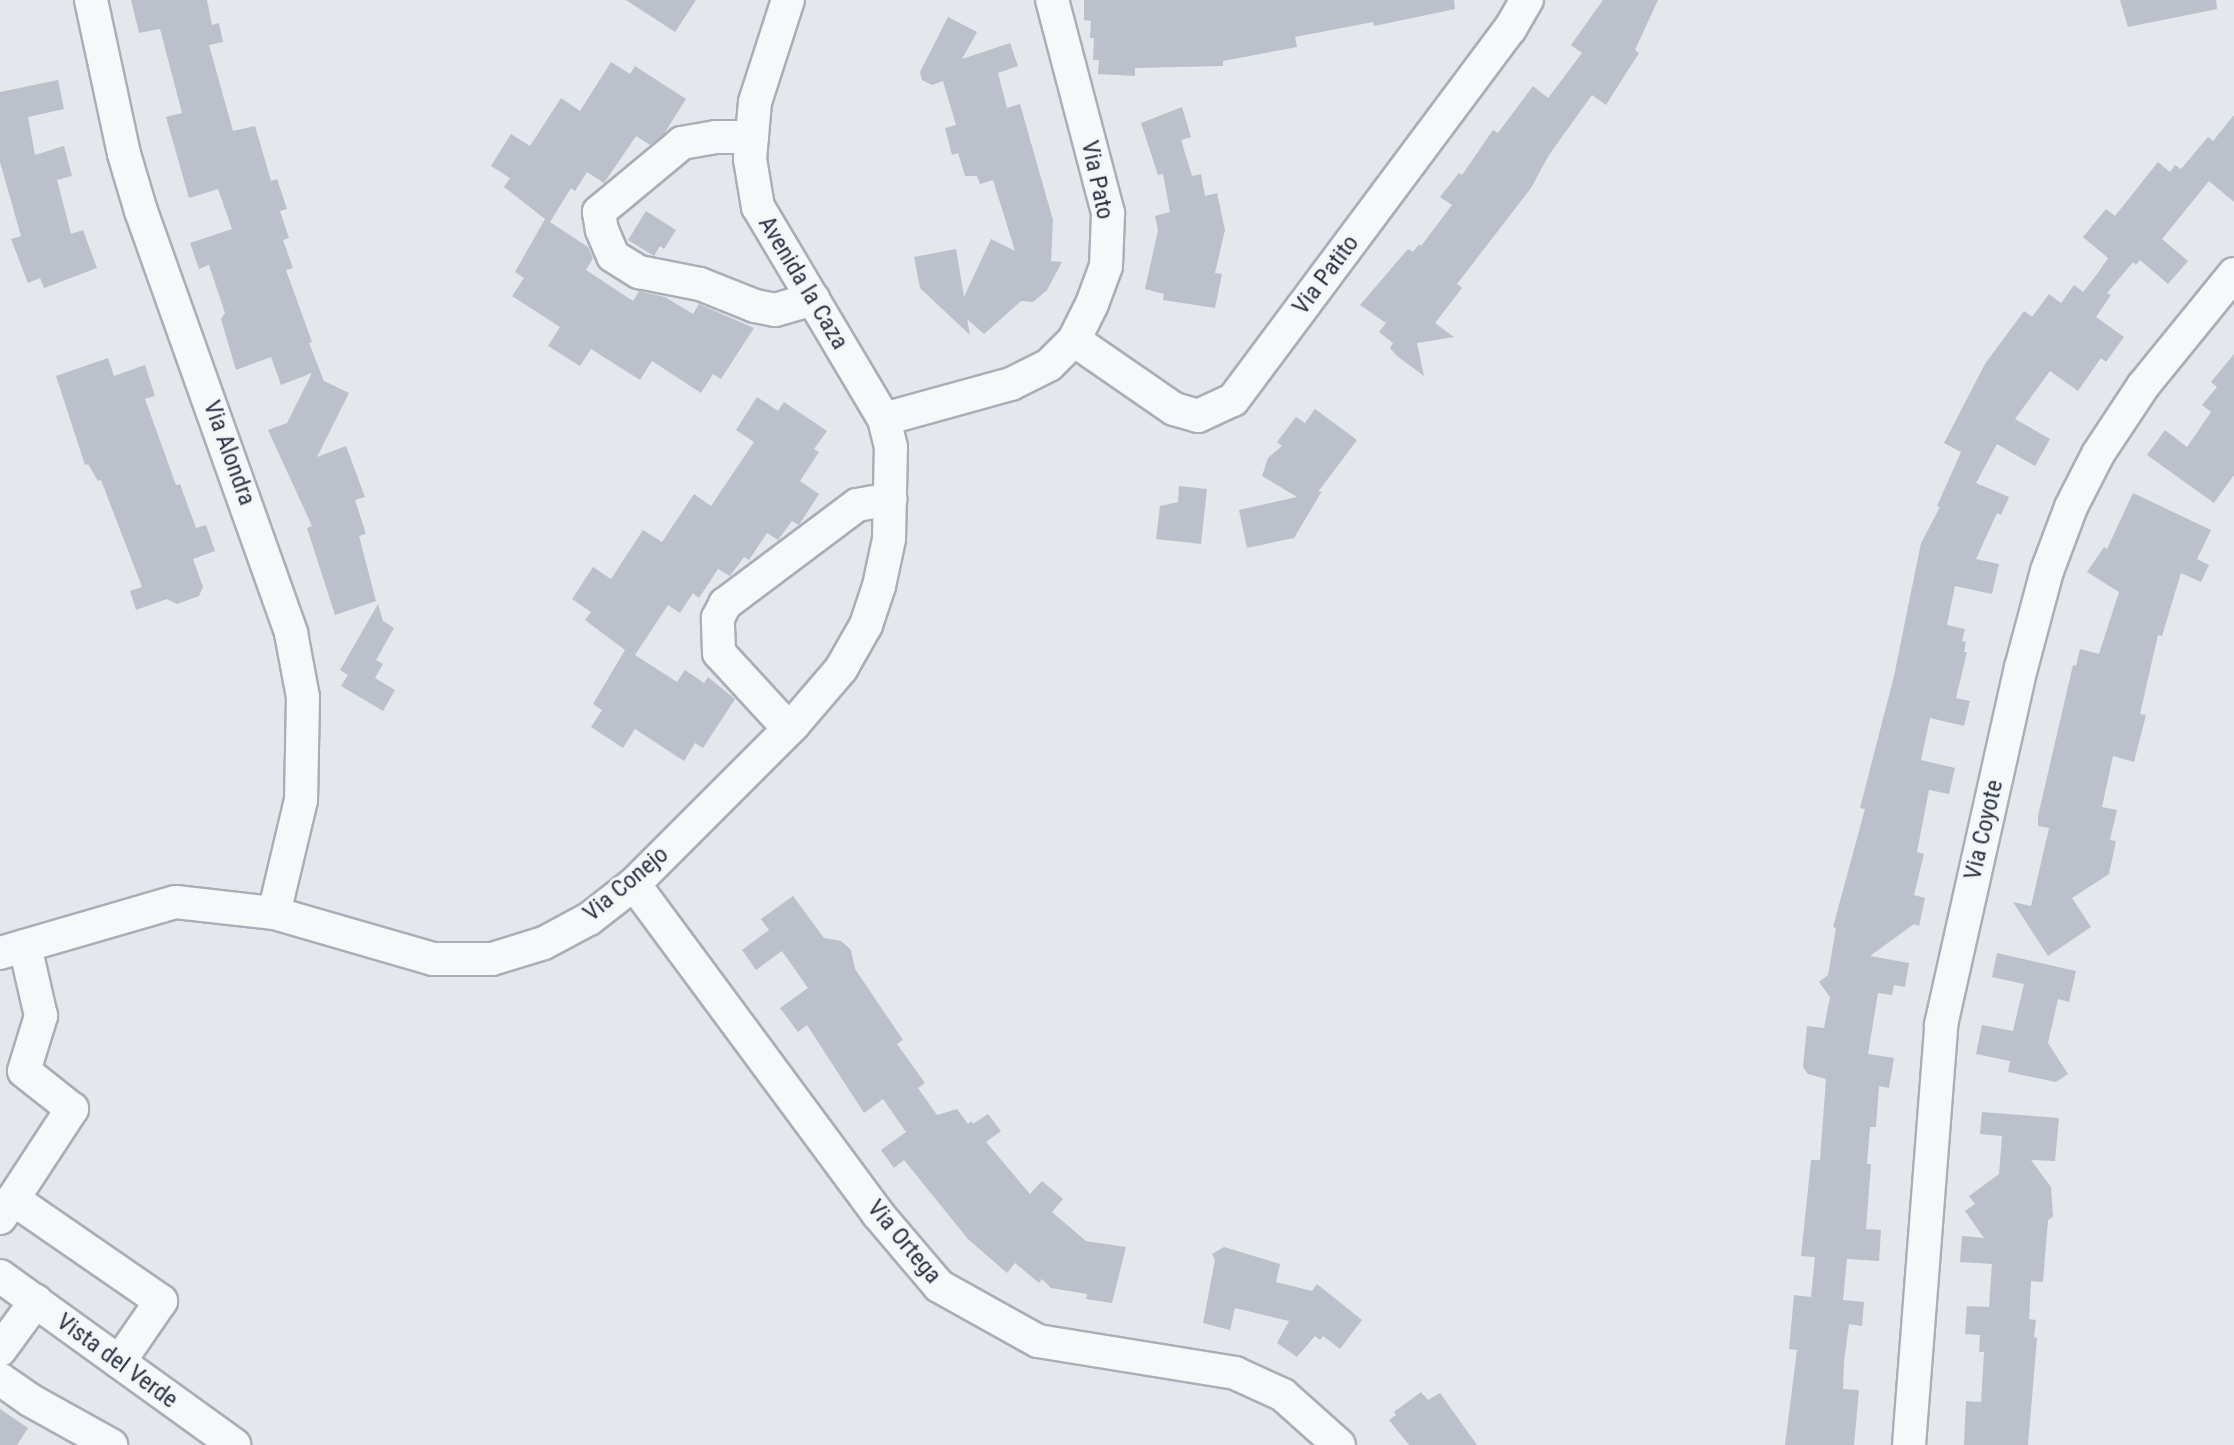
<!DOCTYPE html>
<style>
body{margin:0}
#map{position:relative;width:2234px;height:1445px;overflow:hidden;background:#e4e7ec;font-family:"Roboto Condensed",sans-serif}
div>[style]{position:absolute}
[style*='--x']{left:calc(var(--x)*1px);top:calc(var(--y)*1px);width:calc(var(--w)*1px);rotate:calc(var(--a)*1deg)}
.building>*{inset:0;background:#bbc0ca}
.roads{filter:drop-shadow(2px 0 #a9aeb7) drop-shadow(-2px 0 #a9aeb7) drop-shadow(0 2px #a9aeb7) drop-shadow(0 -2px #a9aeb7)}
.minor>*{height:32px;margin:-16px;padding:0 16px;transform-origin:16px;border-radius:16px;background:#f7f8fa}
span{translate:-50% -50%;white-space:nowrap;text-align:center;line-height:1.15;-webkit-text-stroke:6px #f4f6f9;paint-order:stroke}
.street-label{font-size:24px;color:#2b3445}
</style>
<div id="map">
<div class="building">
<div style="clip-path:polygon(131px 0,207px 0,212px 25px,219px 23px,223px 42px,209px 45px,233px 131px,255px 126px,271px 181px,277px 179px,287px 209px,280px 211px,289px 238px,283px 240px,293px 268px,286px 270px,312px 342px,309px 343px,324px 381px,349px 393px,317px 457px,346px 446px,365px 497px,355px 500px,366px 534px,359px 536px,376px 601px,335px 615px,307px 528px,312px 526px,268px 430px,287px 423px,312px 373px,281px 385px,271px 357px,236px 370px,221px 319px,225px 313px,209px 265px,199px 269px,190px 243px,232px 229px,218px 189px,189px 198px,166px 117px,182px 113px,160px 29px,139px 33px)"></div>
<div style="clip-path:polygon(626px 0,696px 0,675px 32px)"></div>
<div style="clip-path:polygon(1084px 0,1454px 0,1455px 9px,1374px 26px,1373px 22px,1295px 37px,1297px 47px,1223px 61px,1223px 66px,1135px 68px,1135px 76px,1098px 74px,1099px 60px,1093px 60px,1094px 38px,1090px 38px,1091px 21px,1084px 20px)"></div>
<div style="clip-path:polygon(1603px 0,1658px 0,1635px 50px,1639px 53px,1606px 105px,1592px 95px,1549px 155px,1531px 188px,1457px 284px,1462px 288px,1435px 323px,1454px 337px,1417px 343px,1424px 376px,1397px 356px,1390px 348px,1393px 343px,1379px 332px,1386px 323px,1360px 305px,1408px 249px,1413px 252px,1419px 244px,1421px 246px,1452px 205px,1440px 197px,1459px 173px,1462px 175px,1493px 130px,1498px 133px,1533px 86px,1548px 98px,1552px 93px,1582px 53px,1571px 45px)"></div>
<div style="clip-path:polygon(2120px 0,2216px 0,2217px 9px,2128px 27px)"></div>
<div style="clip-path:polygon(948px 17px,977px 32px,962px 59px,1010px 43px,1018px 66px,998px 73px,1007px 108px,1020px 104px,1053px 220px,1051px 261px,1062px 262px,1047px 290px,1033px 302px,1021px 301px,984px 334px,967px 319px,970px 335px,920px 288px,914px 257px,956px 249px,964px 297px,991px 239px,1015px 251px,993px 180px,980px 184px,977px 176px,965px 176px,958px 153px,952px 155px,945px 128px,956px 125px,943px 81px,932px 85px,922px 80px,920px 72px)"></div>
<div style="clip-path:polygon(611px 62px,630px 74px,635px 66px,686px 99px,664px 134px,650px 145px,636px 136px,604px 183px,587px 172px,575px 191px,571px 188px,550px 222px,588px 247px,593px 258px,586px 270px,633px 301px,639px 291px,665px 297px,693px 314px,699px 304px,754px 328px,721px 379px,713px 374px,701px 393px,652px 361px,640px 380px,591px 349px,580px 366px,548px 346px,560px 327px,512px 296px,524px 278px,515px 272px,545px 219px,504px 187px,510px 178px,491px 166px,511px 134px,530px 146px,561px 98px,580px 111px)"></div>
<div style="clip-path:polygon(58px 80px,64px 109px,28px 117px,35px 155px,64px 146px,72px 176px,57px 180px,71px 234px,83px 230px,97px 268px,44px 288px,40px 278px,28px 283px,11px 239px,21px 236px,0 162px,0 92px)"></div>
<div style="clip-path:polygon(1182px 107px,1191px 137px,1181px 140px,1192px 176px,1201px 174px,1205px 196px,1217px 193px,1225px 230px,1215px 273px,1222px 274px,1215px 308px,1163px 300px,1164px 294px,1145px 289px,1158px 230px,1155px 216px,1170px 212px,1163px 174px,1158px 175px,1141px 123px)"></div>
<div style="clip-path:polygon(2234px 115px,2234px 202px,2209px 181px,2162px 239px,2188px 261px,2168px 284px,2140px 260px,2136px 265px,2133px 262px,2107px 293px,2111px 295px,2096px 317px,2124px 337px,2106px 362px,2101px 358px,2078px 391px,2050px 371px,2015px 419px,2050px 439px,2035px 466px,1997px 444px,1976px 483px,2009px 497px,2001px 515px,1997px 513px,1976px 559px,1999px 564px,1992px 594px,1955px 586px,1947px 625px,1965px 629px,1962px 641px,1966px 642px,1964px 652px,1967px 652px,1956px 698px,1970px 701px,1964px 726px,1930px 718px,1921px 760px,1955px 768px,1949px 794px,1929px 790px,1917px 852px,1924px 854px,1914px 895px,1925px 898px,1919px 926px,1914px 924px,1870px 956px,1909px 963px,1905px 987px,1894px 985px,1892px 995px,1878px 993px,1868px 1054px,1894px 1058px,1889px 1088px,1879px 1086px,1876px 1127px,1870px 1127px,1867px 1164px,1871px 1164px,1866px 1229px,1881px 1230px,1879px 1261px,1847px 1259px,1843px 1300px,1864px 1302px,1862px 1326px,1849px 1324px,1844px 1362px,1843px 1389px,1859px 1390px,1854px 1445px,1785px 1445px,1797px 1350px,1789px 1349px,1794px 1295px,1811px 1297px,1815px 1257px,1801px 1256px,1811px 1160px,1820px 1160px,1826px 1079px,1808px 1074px,1803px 1067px,1807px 1026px,1824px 1028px,1830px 997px,1819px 982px,1828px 975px,1836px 928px,1833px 927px,1865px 809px,1860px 808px,1894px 676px,1921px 543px,1940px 507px,1937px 506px,1961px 452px,1944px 443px,1985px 364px,2024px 311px,2032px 317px,2049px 294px,2061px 303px,2074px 285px,2083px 292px,2098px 273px,2108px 258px,2083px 237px,2106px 209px,2115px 216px,2158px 162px,2170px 172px,2175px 165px,2181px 169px,2208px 137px,2213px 141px)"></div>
<div style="clip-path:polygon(646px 211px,676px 230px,664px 249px,660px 246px,654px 256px,628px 240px)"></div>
<div style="clip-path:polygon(2234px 354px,2234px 475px,2214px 503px,2147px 455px,2165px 430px,2187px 447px,2211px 412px,2202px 405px,2217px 387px,2211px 382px)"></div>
<div style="clip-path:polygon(108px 358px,114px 376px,145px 365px,155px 396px,145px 399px,176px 485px,180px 484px,196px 528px,206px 525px,215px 551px,193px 559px,203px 587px,199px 596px,177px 604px,167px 599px,136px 610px,130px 591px,142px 587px,101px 480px,98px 481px,88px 464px,85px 465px,56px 376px)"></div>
<div style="clip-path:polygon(757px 397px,778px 411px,784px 402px,827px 431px,814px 449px,819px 452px,800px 481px,819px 494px,799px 525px,792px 521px,778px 540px,767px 533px,749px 560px,744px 557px,730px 576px,718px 569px,699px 598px,693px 593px,680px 613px,668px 605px,635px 655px,677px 682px,685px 670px,704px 683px,708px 677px,735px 699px,703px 748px,695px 743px,684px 761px,635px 729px,623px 748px,591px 727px,602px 710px,593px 704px,625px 650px,585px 620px,591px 612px,572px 599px,593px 567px,611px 579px,643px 530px,662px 542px,694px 494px,711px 506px,754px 442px,736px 430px)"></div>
<div style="clip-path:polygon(1315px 409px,1357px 440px,1318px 492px,1322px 491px,1294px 538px,1247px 548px,1239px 510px,1297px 497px,1262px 476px,1268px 458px,1282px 446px,1277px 442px,1296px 417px,1305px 423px)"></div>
<div style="clip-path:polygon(1179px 486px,1207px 489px,1201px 544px,1156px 539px,1160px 506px,1178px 502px)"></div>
<div style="clip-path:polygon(2133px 493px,2211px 530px,2197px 559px,2209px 565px,2201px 582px,2181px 573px,2162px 636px,2158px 635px,2140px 714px,2146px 715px,2134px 762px,2113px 756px,2102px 807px,2117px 810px,2110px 840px,2116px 841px,2109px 874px,2072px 898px,2091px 927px,2048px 956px,2013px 902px,2031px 906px,2049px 828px,2038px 826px,2038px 816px,2073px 665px,2076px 666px,2080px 649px,2099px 654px,2119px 592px,2087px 572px,2104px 547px,2107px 549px)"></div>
<div style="clip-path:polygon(378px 604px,383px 621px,394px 628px,376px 660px,383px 664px,375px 678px,395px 690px,383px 711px,341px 686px,348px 675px,340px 670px)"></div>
<div style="clip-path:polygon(793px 896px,824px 938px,841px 941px,851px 950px,855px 969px,903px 1040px,897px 1044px,925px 1083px,918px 1088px,937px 1115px,957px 1109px,968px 1124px,971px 1121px,973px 1124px,988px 1114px,1001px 1131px,986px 1142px,1030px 1194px,1042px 1181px,1063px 1199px,1052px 1212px,1086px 1241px,1126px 1247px,1112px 1303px,1086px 1299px,1087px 1294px,1051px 1288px,1042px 1279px,1039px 1283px,1015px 1263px,1007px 1273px,968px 1239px,904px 1160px,894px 1168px,881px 1150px,906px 1132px,883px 1099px,864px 1113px,807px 1025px,798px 1032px,780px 1008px,808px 988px,782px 951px,756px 970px,742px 950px,769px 930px,761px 919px)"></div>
<div style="clip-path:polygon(1997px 953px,2076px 971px,2069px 1002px,2058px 999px,2048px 1043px,2068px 1074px,2056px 1082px,2008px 1072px,2010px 1061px,1976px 1054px,1982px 1025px,2013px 1031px,2024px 984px,1992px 977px)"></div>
<div style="clip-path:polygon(1982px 1112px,2059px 1118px,2055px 1161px,2031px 1160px,2051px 1187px,2053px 1217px,2048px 1220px,2043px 1282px,2031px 1281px,2029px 1319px,2036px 1320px,2034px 1337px,2037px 1338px,2028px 1445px,1964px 1445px,1966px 1401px,1981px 1402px,1984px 1352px,1979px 1352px,1980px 1335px,1965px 1334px,1967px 1306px,1989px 1307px,1992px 1264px,1960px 1262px,1962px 1236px,1984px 1238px,1965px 1211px,1975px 1204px,1969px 1196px,1999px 1174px,2002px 1136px,1980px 1134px)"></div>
<div style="clip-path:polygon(1224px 1247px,1280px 1264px,1276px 1282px,1312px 1291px,1317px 1284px,1362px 1320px,1340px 1349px,1323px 1336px,1320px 1340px,1315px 1336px,1297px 1357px,1277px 1343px,1289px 1321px,1235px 1308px,1230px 1330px,1203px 1323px,1215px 1260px,1212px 1254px)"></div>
<div style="clip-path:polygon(1421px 1392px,1428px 1400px,1440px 1393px,1477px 1445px,1409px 1445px,1389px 1420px,1396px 1415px,1394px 1412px)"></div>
<div style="clip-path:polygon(0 1409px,28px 1428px,17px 1445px,0 1445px)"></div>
</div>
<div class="roads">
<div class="minor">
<div style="--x:91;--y:0;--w:157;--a:77.9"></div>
<div style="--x:124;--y:154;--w:59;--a:73.4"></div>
<div style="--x:141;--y:211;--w:448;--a:70.4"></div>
<div style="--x:291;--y:633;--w:65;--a:79.4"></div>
<div style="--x:303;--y:697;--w:103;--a:91.1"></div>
<div style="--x:301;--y:800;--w:116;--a:103.4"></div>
<div style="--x:752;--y:137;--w:36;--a:180"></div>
<div style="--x:716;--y:137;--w:35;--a:170"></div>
<div style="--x:682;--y:143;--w:108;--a:140.3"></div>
<div style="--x:599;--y:212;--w:18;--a:81"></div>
<div style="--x:602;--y:230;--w:28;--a:67"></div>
<div style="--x:613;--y:256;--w:31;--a:32"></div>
<div style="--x:639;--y:272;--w:62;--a:11.1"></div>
<div style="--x:700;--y:284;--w:59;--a:21.8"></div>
<div style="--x:755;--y:306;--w:20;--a:11"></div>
<div style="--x:775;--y:310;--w:40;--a:-16"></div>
<div style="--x:1074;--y:340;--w:121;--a:34.6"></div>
<div style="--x:1174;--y:409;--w:25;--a:16"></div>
<div style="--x:1198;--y:416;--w:38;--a:-25"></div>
<div style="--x:1233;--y:400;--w:463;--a:-53.3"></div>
<div style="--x:1510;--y:29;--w:34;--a:-60"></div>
<div style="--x:884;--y:419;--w:132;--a:-15.4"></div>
<div style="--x:1011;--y:384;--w:42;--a:-26.6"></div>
<div style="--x:1049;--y:365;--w:35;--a:-45"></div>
<div style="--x:1074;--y:340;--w:40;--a:-63.4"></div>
<div style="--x:1092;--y:304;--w:40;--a:-69.8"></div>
<div style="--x:1106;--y:266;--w:53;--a:-87.8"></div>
<div style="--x:1108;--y:213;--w:220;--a:-104.7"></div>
<div style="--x:789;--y:729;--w:103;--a:-132.6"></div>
<div style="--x:719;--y:653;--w:35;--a:-92"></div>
<div style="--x:718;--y:618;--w:16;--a:-63"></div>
<div style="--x:725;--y:604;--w:165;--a:-36.9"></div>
<div style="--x:857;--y:505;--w:34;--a:-10"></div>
<div style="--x:634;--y:884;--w:410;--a:53.5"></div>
<div style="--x:878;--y:1214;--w:94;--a:49.7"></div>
<div style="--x:939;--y:1286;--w:113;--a:29.1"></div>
<div style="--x:1038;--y:1341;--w:200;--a:9.2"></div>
<div style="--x:1235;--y:1373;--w:53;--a:24.6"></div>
<div style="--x:1283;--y:1395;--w:75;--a:41.8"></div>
<div style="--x:0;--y:953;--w:183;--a:-16.2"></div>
<div style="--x:176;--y:902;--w:99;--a:6.4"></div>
<div style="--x:274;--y:913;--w:166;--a:16.1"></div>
<div style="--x:433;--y:959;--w:59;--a:0"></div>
<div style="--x:492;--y:959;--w:54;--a:-17.1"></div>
<div style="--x:544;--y:943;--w:51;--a:-28.1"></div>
<div style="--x:589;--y:919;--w:57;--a:-37.9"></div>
<div style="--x:634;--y:884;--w:225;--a:-45"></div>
<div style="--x:793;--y:725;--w:74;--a:-49.4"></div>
<div style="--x:841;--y:669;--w:51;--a:-60.4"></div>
<div style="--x:866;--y:625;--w:41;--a:-71.6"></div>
<div style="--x:879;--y:586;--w:48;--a:-78"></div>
<div style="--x:889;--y:539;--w:92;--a:-88.8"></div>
<div style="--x:891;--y:447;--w:29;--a:-104"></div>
<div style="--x:884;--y:419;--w:247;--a:-120.7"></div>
<div style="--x:758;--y:207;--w:49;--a:-99.5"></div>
<div style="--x:750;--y:159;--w:57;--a:-85"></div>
<div style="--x:755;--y:102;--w:107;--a:-72.1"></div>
<div style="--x:13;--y:1199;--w:108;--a:-56.8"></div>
<div style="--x:72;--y:1109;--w:61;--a:-141.6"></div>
<div style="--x:24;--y:1071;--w:58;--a:-72.8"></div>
<div style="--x:41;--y:1016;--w:72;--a:-102.9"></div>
<div style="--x:0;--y:1218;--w:23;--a:-56"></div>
<div style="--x:13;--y:1199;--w:180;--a:34.6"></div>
<div style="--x:161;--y:1301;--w:74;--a:124.5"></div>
<div style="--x:0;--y:1276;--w:289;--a:35.8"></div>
<div style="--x:0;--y:1350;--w:61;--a:-53.7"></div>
<div style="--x:0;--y:1379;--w:37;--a:35"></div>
<div style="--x:30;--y:1400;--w:93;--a:29.1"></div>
<div style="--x:1909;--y:1445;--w:421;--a:-85.6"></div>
<div style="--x:1941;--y:1025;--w:366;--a:-77.4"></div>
<div style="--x:2021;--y:668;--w:100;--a:-75"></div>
<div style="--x:2047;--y:571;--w:68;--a:-69.4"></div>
<div style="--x:2071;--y:507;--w:59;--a:-63"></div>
<div style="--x:2098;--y:454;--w:82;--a:-56.5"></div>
<div style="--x:2143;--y:386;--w:144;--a:-50.9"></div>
</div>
</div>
<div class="street-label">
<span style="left:1097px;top:180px;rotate:78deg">Via Pato</span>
<span style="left:1326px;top:275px;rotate:-53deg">Via Patito</span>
<span style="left:803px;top:283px;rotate:59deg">Avenida la Caza</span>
<span style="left:229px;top:453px;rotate:70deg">Via Alondra</span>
<span style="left:1984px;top:830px;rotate:-77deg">Via Coyote</span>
<span style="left:626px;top:884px;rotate:-40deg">Via Conejo</span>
<span style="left:904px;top:1242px;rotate:50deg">Via Ortega</span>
<span style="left:117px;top:1361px;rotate:36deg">Vista del Verde</span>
</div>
</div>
